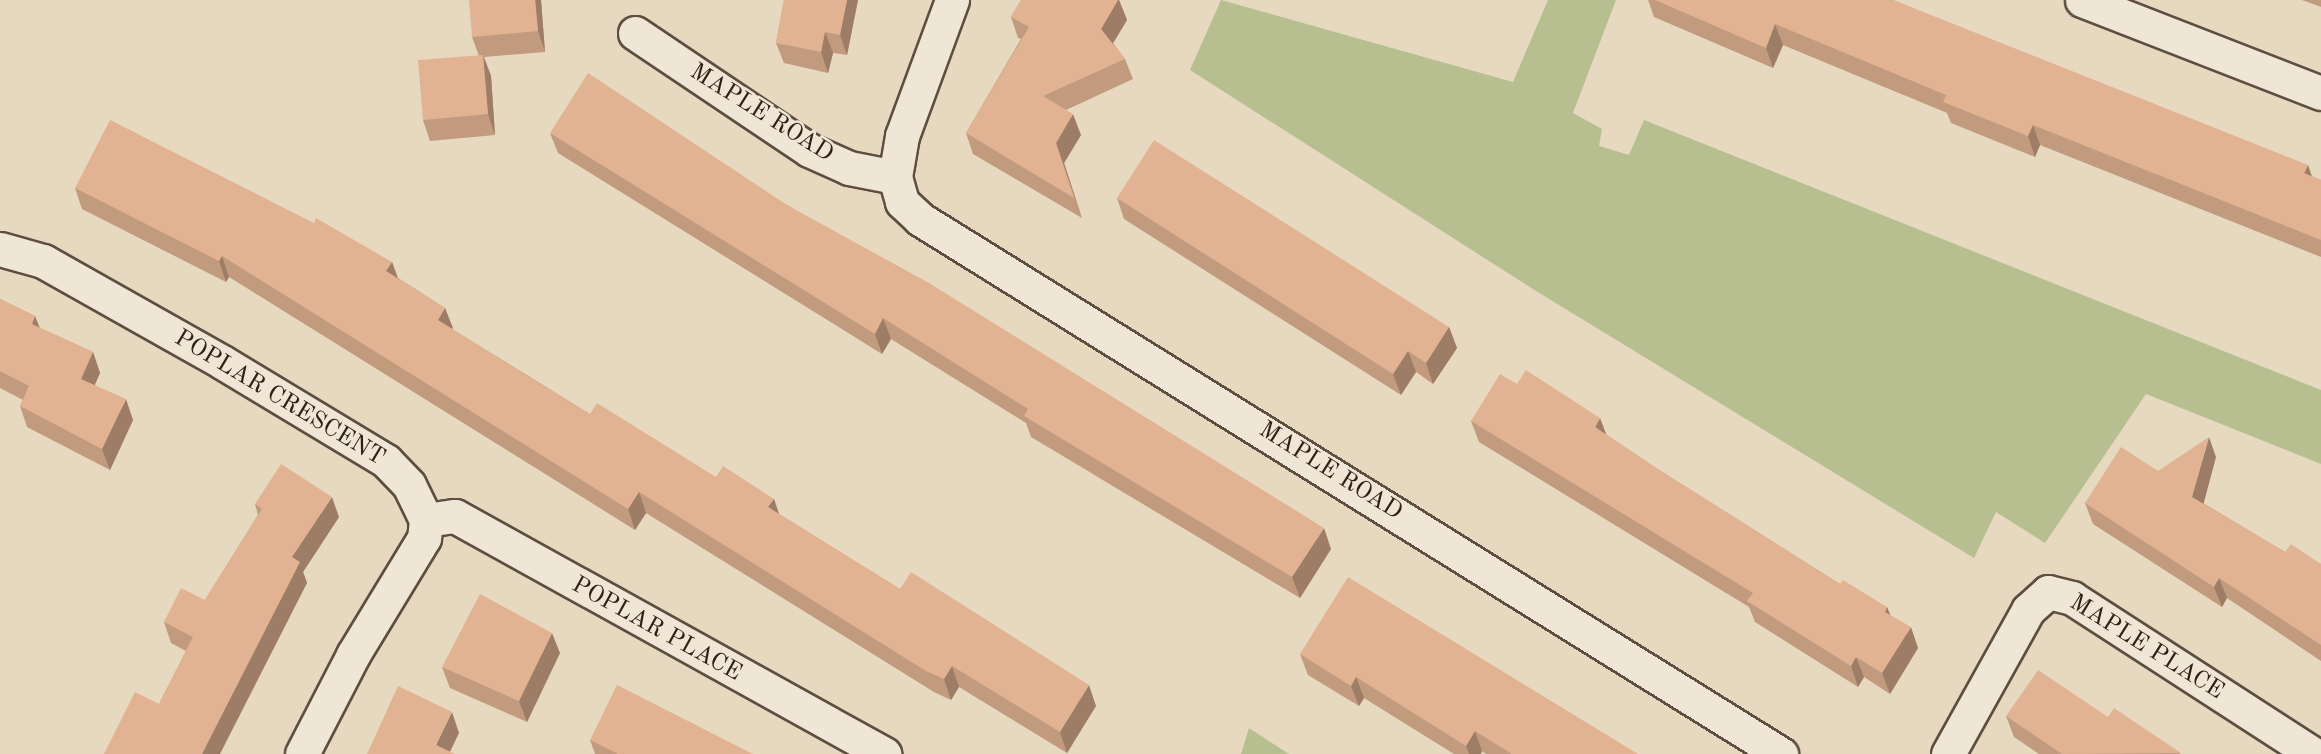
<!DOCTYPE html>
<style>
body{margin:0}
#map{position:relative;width:2321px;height:754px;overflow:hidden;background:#e6d9bf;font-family:"Old Standard TT",serif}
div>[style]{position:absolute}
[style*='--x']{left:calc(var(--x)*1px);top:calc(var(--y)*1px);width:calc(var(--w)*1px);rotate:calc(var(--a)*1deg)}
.green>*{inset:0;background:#b7bf90}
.roads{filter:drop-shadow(2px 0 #5d4e41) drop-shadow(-2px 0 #5d4e41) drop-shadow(0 2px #5d4e41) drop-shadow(0 -2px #5d4e41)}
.minor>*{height:33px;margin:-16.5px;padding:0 16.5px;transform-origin:16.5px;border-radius:16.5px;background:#efe6d5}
.wall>*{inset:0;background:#c29a7e}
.shaded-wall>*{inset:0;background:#9e7d66}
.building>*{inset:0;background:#e2b392}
span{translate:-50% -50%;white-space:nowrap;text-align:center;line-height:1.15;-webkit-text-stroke:5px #efe6d5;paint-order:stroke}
.street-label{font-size:24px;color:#2f1f17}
</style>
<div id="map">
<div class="green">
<div style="clip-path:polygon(1221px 0,1513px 82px,1548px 0,1616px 0,1573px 113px,1602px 129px,1599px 146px,1629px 155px,1644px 120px,2321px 390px,2321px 464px,2146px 394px,2045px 543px,1996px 512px,1974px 558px,1536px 291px,1190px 70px)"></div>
<div style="clip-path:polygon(1249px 728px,1289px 754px,1241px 754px)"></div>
</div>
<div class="roads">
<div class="minor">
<div style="--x:2082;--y:0;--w:256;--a:21.3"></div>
<div style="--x:635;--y:33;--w:210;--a:33.9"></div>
<div style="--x:809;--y:150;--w:44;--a:24.2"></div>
<div style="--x:849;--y:168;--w:47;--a:11.1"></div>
<div style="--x:895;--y:177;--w:26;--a:74"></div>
<div style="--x:902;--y:202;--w:25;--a:43"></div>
<div style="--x:920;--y:219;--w:1014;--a:31.86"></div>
<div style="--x:895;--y:177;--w:42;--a:-80.3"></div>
<div style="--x:902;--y:136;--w:145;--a:-69.8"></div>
<div style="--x:0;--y:249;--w:45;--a:15.6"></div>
<div style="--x:43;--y:261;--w:206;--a:29.4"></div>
<div style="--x:222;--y:362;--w:192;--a:31.1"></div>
<div style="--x:386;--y:461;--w:33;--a:46"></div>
<div style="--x:409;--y:485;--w:39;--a:64"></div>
<div style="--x:426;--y:520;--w:18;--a:96"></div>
<div style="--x:424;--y:538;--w:137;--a:121.3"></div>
<div style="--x:353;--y:655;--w:111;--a:117.3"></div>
<div style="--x:426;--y:520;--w:29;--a:-8"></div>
<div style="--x:455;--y:516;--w:491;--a:29"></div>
<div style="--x:1948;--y:754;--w:165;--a:-60.9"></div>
<div style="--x:2028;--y:610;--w:27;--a:-42"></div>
<div style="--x:2048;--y:592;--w:25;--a:14"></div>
<div style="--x:2072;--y:598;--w:287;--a:32.9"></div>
</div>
</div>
<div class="wall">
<div style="clip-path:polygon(541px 0,545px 52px,484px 57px,491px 76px,495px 135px,430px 141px,423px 120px,479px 56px,472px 37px)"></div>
<div style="clip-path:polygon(784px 0,858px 0,847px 55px,833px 53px,828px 73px,784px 63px,776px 43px)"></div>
<div style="clip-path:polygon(1021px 0,1119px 0,1127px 20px,1113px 43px,1125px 59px,1133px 79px,1066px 110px,1081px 135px,1064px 163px,1082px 218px,973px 154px,966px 133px,1021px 39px,1018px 38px,1011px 17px)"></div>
<div style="clip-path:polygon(1648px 0,1893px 0,2321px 180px,2321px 257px,2040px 145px,2035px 157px,1951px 123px,1947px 113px,1783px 45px,1773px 68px,1654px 17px)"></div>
<div style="clip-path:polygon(2302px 0,2321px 0,2321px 7px)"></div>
<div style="clip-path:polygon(550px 133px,787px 205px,1331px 549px,1300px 598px,1031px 437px,1026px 423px,891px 339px,882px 354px,558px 153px)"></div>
<div style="clip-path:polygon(75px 188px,392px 262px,398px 278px,445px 308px,452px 329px,590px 414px,716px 477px,774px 499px,779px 514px,900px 589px,1096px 706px,1067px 753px,959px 687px,951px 700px,934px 692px,646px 513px,635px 530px,229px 277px,226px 282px,82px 209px)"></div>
<div style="clip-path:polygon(1117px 198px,1449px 327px,1457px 348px,1433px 384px,1416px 372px,1401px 395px,1124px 219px)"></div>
<div style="clip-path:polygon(0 299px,35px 316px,40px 328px,93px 352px,100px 373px,95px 385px,133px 420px,110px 470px,27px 427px,20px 406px,23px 400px,0 388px)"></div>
<div style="clip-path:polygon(1517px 384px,1607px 435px,1653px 466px,1840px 584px,1887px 607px,1890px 615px,1918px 648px,1890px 694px,1864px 677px,1858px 687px,1755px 622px,1749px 607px,1479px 442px,1471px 421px)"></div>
<div style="clip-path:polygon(2216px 457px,2203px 503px,2285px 552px,2321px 564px,2321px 661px,2227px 598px,2222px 607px,2093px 524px,2085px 503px,2158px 471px)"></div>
<div style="clip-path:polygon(255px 504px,339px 517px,303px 572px,307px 583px,159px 704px,186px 651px,171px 643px,164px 622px,205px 600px,258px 515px)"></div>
<div style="clip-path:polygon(560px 653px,527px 722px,450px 688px,442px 667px)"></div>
<div style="clip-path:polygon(1300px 654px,1638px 754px,1486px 754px,1482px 751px,1481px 754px,1454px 754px,1364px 698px,1359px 706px,1308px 675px)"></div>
<div style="clip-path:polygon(2006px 716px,2108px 717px,2181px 754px,2039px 754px,2014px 737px)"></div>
<div style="clip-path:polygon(590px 740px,753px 754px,595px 754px)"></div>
</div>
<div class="shaded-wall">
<div style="clip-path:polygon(535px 0,541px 0,545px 52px,538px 31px)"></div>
<div style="clip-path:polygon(847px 0,858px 0,847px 55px,840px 35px)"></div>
<div style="clip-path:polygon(1118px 0,1119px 0,1127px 20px,1109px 50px,1101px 29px)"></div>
<div style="clip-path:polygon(1775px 24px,1783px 45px,1773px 68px,1766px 48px)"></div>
<div style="clip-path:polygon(825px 32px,833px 53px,828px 73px,821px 52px)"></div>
<div style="clip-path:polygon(483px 55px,491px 76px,495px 135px,488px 114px)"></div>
<div style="clip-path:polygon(1073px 114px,1081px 135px,1064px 163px,1082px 218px,1056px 143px)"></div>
<div style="clip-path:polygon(2033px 125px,2040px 145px,2035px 157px,2028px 136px)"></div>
<div style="clip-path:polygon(2308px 165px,2315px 185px,2304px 173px)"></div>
<div style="clip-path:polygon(222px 256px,229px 277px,226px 282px,219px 261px)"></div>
<div style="clip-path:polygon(392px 262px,399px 282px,386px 271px)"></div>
<div style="clip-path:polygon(445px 308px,453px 328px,445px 341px,438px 320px)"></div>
<div style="clip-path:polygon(35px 316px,43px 337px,32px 324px)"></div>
<div style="clip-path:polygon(883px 318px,891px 339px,882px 354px,875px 334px)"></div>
<div style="clip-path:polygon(1449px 327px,1457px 348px,1433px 384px,1426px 363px)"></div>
<div style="clip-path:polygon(1408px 351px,1416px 372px,1401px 395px,1393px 374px)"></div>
<div style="clip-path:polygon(93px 352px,100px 373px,88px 399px,81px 379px)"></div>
<div style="clip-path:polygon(126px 399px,133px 420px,110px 470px,102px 449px)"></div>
<div style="clip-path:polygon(1600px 418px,1608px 439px,1595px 427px)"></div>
<div style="clip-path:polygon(2209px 437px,2216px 457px,2200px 517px,2192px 497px)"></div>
<div style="clip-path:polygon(639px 492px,646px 513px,635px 530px,628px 509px)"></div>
<div style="clip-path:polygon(332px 497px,339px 517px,303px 572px,307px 583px,220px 754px,202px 754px,292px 557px)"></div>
<div style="clip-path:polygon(774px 499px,781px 520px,768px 507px)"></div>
<div style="clip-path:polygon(1324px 528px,1331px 549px,1300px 598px,1292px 577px)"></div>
<div style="clip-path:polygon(2219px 578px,2227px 598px,2222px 607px,2214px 587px)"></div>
<div style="clip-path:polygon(1887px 607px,1895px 627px,1885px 612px)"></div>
<div style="clip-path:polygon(1911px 627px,1918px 648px,1890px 694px,1882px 673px)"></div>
<div style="clip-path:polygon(552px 633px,560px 653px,527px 722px,519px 701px)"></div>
<div style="clip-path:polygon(1856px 657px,1864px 677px,1858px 687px,1851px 666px)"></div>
<div style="clip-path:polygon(952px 666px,959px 687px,951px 700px,944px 679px)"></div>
<div style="clip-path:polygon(1356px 677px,1364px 698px,1359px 706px,1351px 686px)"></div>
<div style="clip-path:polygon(1089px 685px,1096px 706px,1067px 753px,1060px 732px)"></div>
<div style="clip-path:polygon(452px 712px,459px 733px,449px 754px,436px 745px)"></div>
<div style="clip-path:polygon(1475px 731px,1482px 751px,1481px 754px,1469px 754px,1466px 746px)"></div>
</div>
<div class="building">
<div style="clip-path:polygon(469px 0,535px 0,538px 31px,472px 37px)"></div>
<div style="clip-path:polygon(784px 0,847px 0,840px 35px,825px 32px,821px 52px,776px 43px)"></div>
<div style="clip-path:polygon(1021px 0,1118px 0,1101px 29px,1125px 59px,1043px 96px,1073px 114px,1056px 143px,1074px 198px,966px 133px,1029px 27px,1011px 17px)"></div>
<div style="clip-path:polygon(1655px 0,1893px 0,2308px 165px,2304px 173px,2321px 180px,2321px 240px,2033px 125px,2028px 136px,1943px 102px,1946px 95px,1775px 24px,1766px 48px)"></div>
<div style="clip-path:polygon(483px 55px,488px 114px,423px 120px,418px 60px)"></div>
<div style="clip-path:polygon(588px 73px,787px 205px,929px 283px,1324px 528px,1292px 577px,1024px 416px,1028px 409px,883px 318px,875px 334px,550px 133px)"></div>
<div style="clip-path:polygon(110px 120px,314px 223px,316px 218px,392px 262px,386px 271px,445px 308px,438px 320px,529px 377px,590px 414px,597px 403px,716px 477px,723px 466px,774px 499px,768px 507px,900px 589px,911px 572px,1089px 685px,1060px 732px,952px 666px,944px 679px,926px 671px,639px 492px,628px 509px,222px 256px,219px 261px,75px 188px)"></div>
<div style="clip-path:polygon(1154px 140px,1449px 327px,1426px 363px,1408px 351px,1393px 374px,1117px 198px)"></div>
<div style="clip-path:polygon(0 299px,35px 316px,32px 324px,93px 352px,81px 379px,126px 399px,102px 449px,20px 406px,29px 386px,0 371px)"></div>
<div style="clip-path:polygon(1526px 370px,1600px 418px,1595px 427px,1653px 466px,1840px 584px,1843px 580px,1887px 607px,1885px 612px,1911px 627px,1882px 673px,1856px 657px,1851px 666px,1747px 601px,1753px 593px,1471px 421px,1500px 374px,1517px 384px)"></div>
<div style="clip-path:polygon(2209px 437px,2192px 497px,2285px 552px,2291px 544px,2321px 564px,2321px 645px,2219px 578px,2214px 587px,2085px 503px,2121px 447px,2158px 471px)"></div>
<div style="clip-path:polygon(281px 464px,332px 497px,292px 557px,300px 562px,202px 754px,104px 754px,135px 692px,159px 704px,193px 637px,164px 622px,181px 588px,205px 600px,262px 509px,255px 504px)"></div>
<div style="clip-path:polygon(1348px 577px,1638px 754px,1512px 754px,1475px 731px,1466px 746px,1356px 677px,1351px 686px,1300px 654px)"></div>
<div style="clip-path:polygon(480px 594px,552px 633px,519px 701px,442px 667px)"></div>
<div style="clip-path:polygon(2038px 670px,2108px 717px,2114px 708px,2181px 753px,2062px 754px,2006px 716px)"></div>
<div style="clip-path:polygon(617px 685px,753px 754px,618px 754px,590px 740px)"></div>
<div style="clip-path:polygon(398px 686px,452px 712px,436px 745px,455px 754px,367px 754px)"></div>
</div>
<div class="street-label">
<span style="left:761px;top:114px;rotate:32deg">MAPLE ROAD</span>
<span style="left:279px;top:399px;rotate:31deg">POPLAR CRESCENT</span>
<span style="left:1330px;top:472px;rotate:32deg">MAPLE ROAD</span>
<span style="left:656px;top:630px;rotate:29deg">POPLAR PLACE</span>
<span style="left:2146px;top:648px;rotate:32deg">MAPLE PLACE</span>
</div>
</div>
